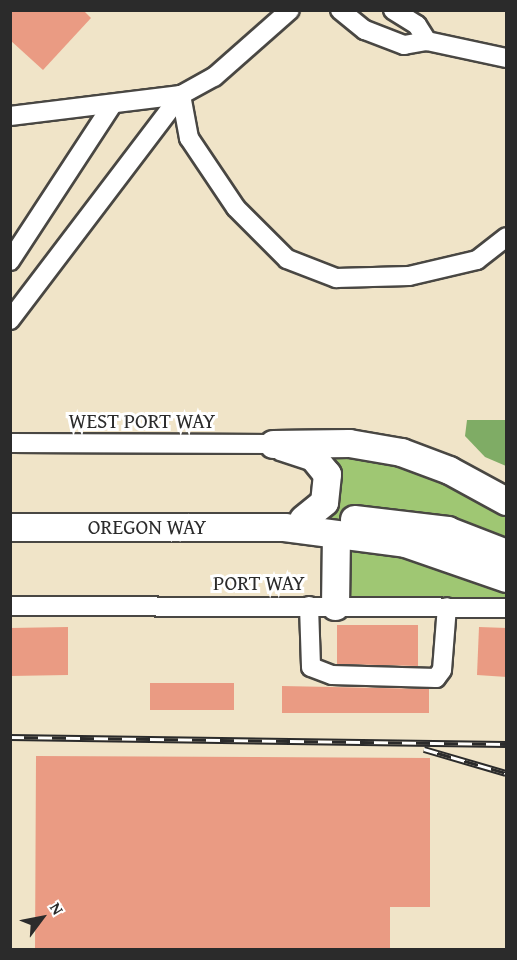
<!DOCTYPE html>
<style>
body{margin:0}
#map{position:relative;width:517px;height:960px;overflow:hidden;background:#f0e4c8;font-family:"Gentium Book Plus",serif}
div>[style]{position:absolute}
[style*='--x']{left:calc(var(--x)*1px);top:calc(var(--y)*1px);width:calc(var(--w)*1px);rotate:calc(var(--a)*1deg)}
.green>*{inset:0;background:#9fc773}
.forest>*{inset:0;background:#7fac65}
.building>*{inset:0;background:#ea9b83}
.roads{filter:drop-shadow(2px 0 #494743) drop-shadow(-2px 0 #494743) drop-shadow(0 2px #494743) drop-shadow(0 -2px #494743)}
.minor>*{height:18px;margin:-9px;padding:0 9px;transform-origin:9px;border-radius:9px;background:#fff}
.highway>*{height:27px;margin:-13.5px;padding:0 13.5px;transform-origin:13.5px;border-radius:13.5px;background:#fff}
.rail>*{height:7px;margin-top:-3.5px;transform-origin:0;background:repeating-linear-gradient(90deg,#fff 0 14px,#2b2b2b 0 28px);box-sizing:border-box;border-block:2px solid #2b2b2b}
span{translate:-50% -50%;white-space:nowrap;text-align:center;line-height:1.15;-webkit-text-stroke:6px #fff;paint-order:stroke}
.street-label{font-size:21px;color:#2b2b2b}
.frame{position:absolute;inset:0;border:12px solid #2b2b2b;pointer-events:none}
.north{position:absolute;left:12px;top:888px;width:60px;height:60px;-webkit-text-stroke:4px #fff;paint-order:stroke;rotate:58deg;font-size:16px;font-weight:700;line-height:24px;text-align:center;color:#2b2b2b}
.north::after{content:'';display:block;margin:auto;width:21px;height:27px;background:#2b2b2b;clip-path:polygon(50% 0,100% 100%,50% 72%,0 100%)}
</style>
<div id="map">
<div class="green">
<div style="clip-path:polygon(308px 440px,349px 443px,506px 501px,506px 553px,400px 521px,303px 519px,320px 508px)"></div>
<div style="clip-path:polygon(336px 535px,506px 578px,506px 608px,335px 606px)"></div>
</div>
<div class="forest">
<div style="clip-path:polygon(467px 420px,506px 420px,506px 466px,485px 457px,465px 436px)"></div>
</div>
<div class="building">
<div style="clip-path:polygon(10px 10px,83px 10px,91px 18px,43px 70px,10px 40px)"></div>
<div style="clip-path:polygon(337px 625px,418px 625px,418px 666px,337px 664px)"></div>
<div style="clip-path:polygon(68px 627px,68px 675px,10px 676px,10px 628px)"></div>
<div style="clip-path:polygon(479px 627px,507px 628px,507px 677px,477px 675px)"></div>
<div style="clip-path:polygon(150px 683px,234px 683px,234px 710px,150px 710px)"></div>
<div style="clip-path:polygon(282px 686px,429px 689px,429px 713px,282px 713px)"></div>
<div style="clip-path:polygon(36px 756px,430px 758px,430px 907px,390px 907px,390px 950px,35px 950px)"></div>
</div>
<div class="roads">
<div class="minor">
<div style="--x:340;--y:10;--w:32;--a:39"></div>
<div style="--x:365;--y:30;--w:42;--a:21"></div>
<div style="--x:404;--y:45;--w:23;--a:-10"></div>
<div style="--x:427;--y:41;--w:81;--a:12.1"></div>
<div style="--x:393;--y:10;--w:28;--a:32"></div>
<div style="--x:417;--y:25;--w:19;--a:58"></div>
<div style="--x:181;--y:95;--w:44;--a:79.5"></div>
<div style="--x:189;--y:138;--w:84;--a:56.1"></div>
<div style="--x:236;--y:208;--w:72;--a:45"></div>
<div style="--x:287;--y:259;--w:53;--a:21.2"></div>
<div style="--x:336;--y:278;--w:73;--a:-1.6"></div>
<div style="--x:409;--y:276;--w:70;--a:-13.2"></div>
<div style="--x:477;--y:260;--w:37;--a:-38"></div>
<div style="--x:10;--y:116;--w:172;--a:-7"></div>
<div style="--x:181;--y:95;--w:38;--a:-29"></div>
<div style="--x:214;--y:77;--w:101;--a:-41.4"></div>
<div style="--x:10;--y:261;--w:186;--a:-56.8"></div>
<div style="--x:10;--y:320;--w:283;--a:-52.8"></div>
<div style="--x:10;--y:443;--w:263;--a:0.2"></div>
<div style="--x:10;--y:606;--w:496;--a:0.2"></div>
<div style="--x:309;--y:606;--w:61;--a:88.1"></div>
<div style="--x:311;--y:667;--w:22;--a:21"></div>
<div style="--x:332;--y:675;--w:104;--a:1.7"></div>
<div style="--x:436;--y:678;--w:10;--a:-53"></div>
<div style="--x:442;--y:670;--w:63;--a:-85.5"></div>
</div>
<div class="highway">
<div style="--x:273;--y:444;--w:76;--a:-0.8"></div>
<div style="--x:349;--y:443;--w:53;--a:9.8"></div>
<div style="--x:401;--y:452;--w:51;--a:20.6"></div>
<div style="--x:449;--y:470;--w:65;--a:28.5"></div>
<div style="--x:283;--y:447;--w:32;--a:18"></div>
<div style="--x:313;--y:457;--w:22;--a:51"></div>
<div style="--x:327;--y:474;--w:28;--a:96"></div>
<div style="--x:324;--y:502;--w:27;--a:141"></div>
<div style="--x:354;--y:519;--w:94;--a:6.7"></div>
<div style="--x:447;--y:530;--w:63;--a:21.3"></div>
<div style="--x:10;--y:527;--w:274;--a:0"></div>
<div style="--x:284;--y:527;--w:122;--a:7.5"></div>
<div style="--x:405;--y:543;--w:107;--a:19.1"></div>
<div style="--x:335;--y:606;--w:71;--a:-89.2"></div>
</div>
</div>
<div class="rail">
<div style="--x:10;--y:737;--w:496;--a:0.8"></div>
<div style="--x:424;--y:749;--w:85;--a:16.3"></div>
</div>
<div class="street-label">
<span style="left:142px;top:421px">WEST PORT WAY</span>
<span style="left:147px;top:527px">OREGON WAY</span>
<span style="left:259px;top:583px">PORT WAY</span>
</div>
<div class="frame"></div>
<div class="north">N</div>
</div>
